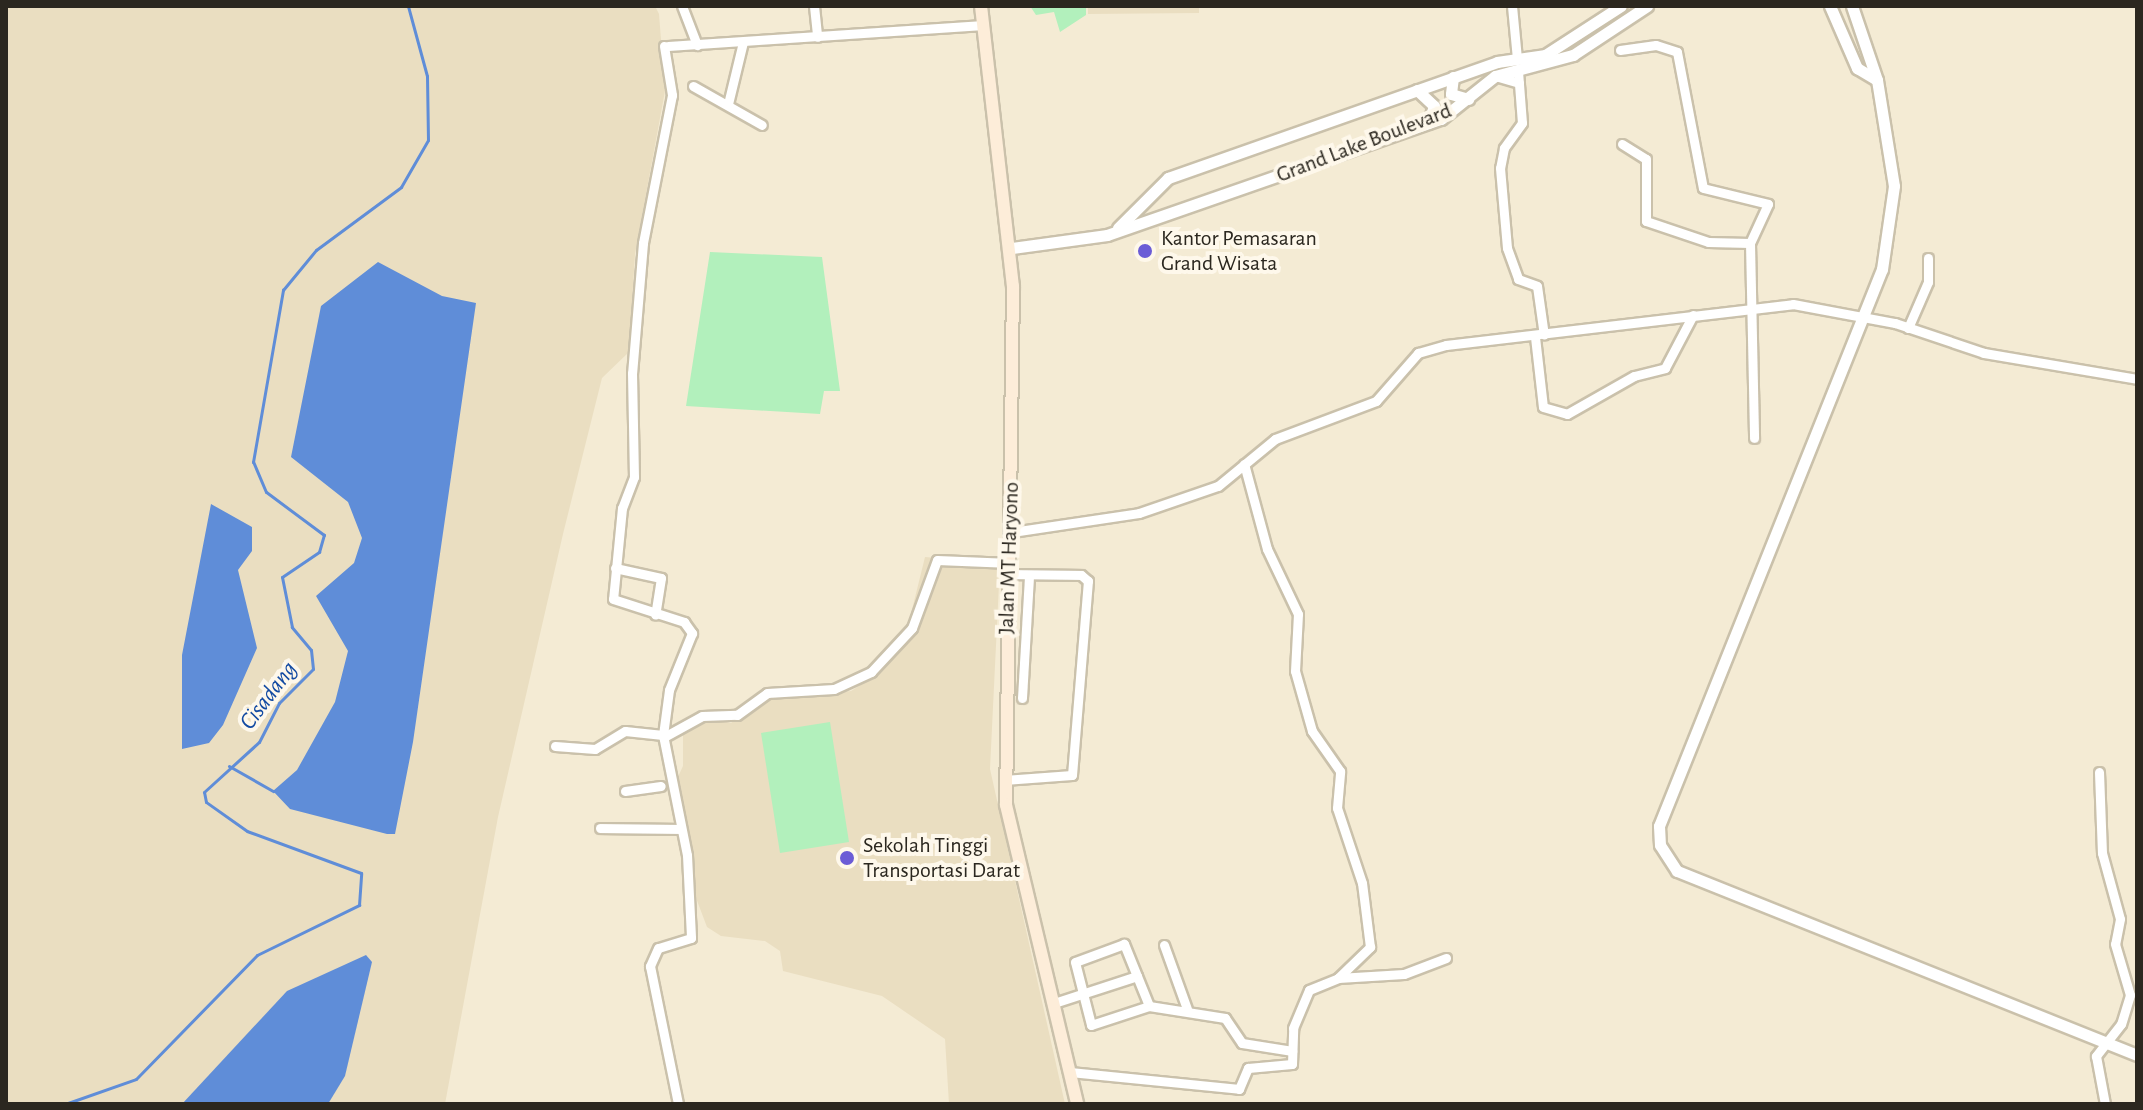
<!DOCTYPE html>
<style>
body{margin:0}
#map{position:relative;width:2143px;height:1110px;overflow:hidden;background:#f4ebd4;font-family:"Alegreya Sans",sans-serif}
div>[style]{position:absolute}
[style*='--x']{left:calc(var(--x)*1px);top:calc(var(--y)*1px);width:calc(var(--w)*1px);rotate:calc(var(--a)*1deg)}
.built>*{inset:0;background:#eadec1}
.green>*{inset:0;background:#b2f0bc}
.water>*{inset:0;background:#5f8dd8}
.stream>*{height:3px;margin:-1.5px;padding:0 1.5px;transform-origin:1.5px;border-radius:1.5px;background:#5f8dd8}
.roads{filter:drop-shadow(2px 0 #cac1ab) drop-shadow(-2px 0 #cac1ab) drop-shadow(0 2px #cac1ab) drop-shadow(0 -2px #cac1ab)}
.minor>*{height:9px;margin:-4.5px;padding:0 4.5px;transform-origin:4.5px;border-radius:4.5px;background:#fff}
.tertiary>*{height:11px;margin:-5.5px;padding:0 5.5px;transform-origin:5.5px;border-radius:5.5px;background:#fff}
.secondary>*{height:12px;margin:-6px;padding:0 6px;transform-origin:6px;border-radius:6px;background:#fdedd9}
.dots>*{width:22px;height:22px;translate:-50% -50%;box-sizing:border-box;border:4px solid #fef8eb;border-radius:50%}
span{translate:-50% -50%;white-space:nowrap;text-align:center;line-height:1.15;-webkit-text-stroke:8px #fef8eb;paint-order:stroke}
.street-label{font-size:22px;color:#2b271f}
.poi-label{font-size:22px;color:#2b271f}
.left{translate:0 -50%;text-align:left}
.water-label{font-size:24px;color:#124aa2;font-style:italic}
.frame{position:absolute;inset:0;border:8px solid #2b271f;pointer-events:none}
</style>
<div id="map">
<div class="built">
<div style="clip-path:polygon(6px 6px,655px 6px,659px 14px,665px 91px,635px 254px,629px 352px,602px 378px,563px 534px,498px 817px,445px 1104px,6px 1104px)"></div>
<div style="clip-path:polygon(1088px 6px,1199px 6px,1199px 13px,1088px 14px)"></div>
<div style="clip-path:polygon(925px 557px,1000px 563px,990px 769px,1065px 1104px,949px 1104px,945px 1039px,882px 996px,783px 971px,780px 951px,765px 941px,721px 936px,707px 927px,696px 898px,671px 792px,683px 766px,683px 731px,709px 718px,731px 723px,763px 700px,851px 691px,880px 673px,908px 626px)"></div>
</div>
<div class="green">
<div style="clip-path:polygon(1030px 6px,1086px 6px,1086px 15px,1060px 32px,1054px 12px,1036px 15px)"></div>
<div style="clip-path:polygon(710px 252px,822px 257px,840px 391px,824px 391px,820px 414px,686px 406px)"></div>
<div style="clip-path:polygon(830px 722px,849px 842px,780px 853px,761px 733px)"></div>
</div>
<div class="water">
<div style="clip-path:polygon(378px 262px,442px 296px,476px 303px,413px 742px,395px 834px,387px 834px,290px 809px,273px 791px,297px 770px,335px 702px,348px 651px,316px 596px,354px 563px,362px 538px,348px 502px,291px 457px,321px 306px)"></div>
<div style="clip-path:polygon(211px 504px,252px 527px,252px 551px,238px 570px,257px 648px,223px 725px,209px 743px,182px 749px,182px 655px)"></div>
<div style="clip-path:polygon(366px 955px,372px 962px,345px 1076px,328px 1104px,182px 1104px,287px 991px)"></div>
</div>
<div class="stream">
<div style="--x:229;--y:766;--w:51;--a:29.6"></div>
<div style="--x:65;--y:1104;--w:75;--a:-19.4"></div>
<div style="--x:136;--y:1079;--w:173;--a:-45.7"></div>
<div style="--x:257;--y:955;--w:114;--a:-26.1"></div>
<div style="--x:359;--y:905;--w:32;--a:-86"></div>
<div style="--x:361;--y:873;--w:121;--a:-159.8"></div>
<div style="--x:247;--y:831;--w:50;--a:-144.7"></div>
<div style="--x:206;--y:802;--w:10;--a:-101"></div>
<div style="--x:204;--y:792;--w:74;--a:-42.3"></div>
<div style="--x:259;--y:742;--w:44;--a:-62.9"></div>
<div style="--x:279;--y:703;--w:48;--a:-45"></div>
<div style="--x:313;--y:669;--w:19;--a:-96"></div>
<div style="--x:311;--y:650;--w:30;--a:-130"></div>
<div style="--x:292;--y:627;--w:51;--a:-101.3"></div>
<div style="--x:282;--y:577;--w:45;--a:-34"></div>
<div style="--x:319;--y:552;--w:18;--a:-74"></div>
<div style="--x:324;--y:535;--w:72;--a:-143.4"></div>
<div style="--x:266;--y:492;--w:33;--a:-113"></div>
<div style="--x:253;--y:462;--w:175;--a:-80.1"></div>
<div style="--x:283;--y:290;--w:52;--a:-50.5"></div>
<div style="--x:316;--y:250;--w:106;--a:-36.5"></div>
<div style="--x:401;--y:187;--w:54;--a:-60.1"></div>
<div style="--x:428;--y:140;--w:64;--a:-90.9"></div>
<div style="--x:427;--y:76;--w:73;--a:-105.2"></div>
</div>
<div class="roads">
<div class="minor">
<div style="--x:682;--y:6;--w:42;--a:69"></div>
<div style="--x:814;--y:6;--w:31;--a:84"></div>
<div style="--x:1512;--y:6;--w:53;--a:84.6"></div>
<div style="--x:664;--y:46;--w:50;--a:80.7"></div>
<div style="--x:672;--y:95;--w:151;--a:101.1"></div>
<div style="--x:643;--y:243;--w:130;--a:94.8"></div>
<div style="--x:632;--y:373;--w:104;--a:88.9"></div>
<div style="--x:634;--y:477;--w:33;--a:111"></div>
<div style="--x:622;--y:508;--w:91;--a:95.6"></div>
<div style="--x:613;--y:599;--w:75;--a:17.9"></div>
<div style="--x:684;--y:622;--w:14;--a:54"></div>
<div style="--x:692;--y:633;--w:61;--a:112"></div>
<div style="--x:669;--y:690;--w:45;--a:97.6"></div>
<div style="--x:663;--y:735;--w:122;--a:78.7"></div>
<div style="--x:687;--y:855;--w:83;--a:87.2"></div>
<div style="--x:691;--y:938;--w:34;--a:163"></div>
<div style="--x:658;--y:948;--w:20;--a:114"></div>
<div style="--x:650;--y:966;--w:141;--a:78.5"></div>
<div style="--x:668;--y:46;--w:316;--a:-3.8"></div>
<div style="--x:1620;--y:50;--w:36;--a:-8"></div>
<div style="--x:1656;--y:45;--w:22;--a:18"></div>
<div style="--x:1677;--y:52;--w:138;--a:79.2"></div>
<div style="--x:1703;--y:188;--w:67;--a:13.8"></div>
<div style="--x:1768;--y:204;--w:43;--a:114.8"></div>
<div style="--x:1750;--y:243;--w:195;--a:88.8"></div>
<div style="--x:1518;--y:71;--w:52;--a:85.6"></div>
<div style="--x:1522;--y:123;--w:31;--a:126"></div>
<div style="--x:1504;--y:148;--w:20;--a:101"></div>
<div style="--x:1500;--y:168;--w:80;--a:85"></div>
<div style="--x:1507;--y:248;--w:33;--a:70"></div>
<div style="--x:1518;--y:279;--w:20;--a:20"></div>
<div style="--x:1537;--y:286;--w:49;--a:81.9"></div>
<div style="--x:1495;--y:76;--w:25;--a:16"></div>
<div style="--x:693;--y:86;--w:79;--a:29.5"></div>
<div style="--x:728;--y:104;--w:64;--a:-76.4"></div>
<div style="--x:1622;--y:144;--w:28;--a:32"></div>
<div style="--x:1646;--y:159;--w:62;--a:90"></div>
<div style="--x:1646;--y:221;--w:65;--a:18.7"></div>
<div style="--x:1708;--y:242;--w:42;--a:1.4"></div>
<div style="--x:1908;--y:328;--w:50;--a:-66.5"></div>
<div style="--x:1928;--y:282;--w:24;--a:-90"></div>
<div style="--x:1535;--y:337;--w:70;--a:83.5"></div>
<div style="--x:1543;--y:407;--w:25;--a:16"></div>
<div style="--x:1567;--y:414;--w:77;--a:-29.6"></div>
<div style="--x:1634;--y:376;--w:32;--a:-14"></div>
<div style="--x:1665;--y:368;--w:60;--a:-62.2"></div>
<div style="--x:1012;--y:532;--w:128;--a:-8.5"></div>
<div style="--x:1139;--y:513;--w:83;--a:-18.9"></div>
<div style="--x:1218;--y:486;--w:74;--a:-39.5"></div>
<div style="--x:1275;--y:439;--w:108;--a:-20.6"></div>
<div style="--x:1376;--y:401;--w:64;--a:-48.8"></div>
<div style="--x:1418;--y:353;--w:29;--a:-16"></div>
<div style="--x:1446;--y:345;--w:349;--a:-6.7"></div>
<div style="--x:1793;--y:304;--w:104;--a:10.6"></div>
<div style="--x:1895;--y:323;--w:94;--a:18.6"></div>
<div style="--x:1984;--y:353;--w:155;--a:9.6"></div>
<div style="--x:615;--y:568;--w:47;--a:12.3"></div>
<div style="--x:661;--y:578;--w:37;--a:99"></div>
<div style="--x:1022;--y:698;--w:123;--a:-86.7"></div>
<div style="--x:664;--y:737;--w:43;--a:-28.9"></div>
<div style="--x:702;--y:716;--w:35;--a:-2"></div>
<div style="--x:737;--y:715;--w:37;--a:-36"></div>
<div style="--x:767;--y:693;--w:67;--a:-3.4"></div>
<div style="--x:834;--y:689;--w:41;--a:-24.7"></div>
<div style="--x:871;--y:672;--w:60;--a:-47"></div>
<div style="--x:912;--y:628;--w:72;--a:-69.8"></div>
<div style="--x:937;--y:560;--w:74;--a:2.3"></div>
<div style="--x:555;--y:746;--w:40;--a:4.3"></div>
<div style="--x:595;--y:749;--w:35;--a:-31"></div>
<div style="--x:625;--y:731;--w:38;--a:6"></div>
<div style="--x:2099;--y:772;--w:81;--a:87.9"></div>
<div style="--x:2102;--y:853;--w:68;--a:74.7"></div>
<div style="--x:2120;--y:919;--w:25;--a:101"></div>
<div style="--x:2115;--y:944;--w:53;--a:73.6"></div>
<div style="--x:2130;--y:995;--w:30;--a:107"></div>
<div style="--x:2121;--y:1024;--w:41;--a:128"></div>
<div style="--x:2096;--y:1056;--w:49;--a:79.4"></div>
<div style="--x:1004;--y:780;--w:68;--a:-4.2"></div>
<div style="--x:1072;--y:775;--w:195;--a:-85.3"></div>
<div style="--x:1088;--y:581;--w:9;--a:-139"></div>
<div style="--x:1081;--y:575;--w:72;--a:-179.2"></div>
<div style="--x:625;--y:791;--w:36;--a:-8"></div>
<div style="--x:600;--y:828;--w:79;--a:0.7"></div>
<div style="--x:1164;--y:945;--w:68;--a:70.2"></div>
<div style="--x:1137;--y:976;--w:35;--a:-112"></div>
<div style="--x:1124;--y:944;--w:52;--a:159.8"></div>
<div style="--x:1075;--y:962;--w:65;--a:75.7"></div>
<div style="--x:1091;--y:1025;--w:61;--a:-18.1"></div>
<div style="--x:1338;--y:978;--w:66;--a:-3.5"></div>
<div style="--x:1404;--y:974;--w:45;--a:-20.9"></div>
<div style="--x:1054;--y:1003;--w:87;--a:-18"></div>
<div style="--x:1137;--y:976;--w:32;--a:68"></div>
<div style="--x:1149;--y:1006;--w:77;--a:9"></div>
<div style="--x:1225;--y:1018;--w:30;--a:56"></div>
<div style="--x:1242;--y:1043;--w:51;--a:9.1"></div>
<div style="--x:1070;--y:1072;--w:170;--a:5.7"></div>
<div style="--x:1239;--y:1089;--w:23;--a:-67"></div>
<div style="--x:1248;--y:1068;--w:44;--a:-5.2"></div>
<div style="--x:1292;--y:1064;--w:36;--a:-88"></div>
<div style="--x:1293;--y:1028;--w:41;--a:-67.2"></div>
<div style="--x:1309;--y:990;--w:31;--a:-22"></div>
<div style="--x:1338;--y:978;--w:45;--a:-44.1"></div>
<div style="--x:1370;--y:947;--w:64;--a:-97.1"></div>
<div style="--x:1362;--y:883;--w:79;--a:-108.4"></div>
<div style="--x:1337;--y:808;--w:37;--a:-85"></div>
<div style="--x:1340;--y:771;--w:49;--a:-125"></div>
<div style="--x:1312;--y:731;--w:62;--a:-105.8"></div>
<div style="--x:1295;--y:671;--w:57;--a:-87"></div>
<div style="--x:1298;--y:614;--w:72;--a:-115.5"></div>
<div style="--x:1267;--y:549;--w:88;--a:-105.1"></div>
</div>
<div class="tertiary">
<div style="--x:1830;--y:6;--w:68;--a:66.5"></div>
<div style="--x:1857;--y:68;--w:23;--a:31"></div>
<div style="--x:1877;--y:80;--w:78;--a:-108.7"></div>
<div style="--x:1453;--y:77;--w:17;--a:97"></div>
<div style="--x:1451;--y:94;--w:18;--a:16"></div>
<div style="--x:1877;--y:80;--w:107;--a:80.9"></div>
<div style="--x:1894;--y:186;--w:84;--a:98.2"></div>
<div style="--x:1882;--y:269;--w:600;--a:111.82"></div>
<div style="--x:1659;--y:826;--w:19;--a:87"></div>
<div style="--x:1660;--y:845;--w:31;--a:57"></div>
<div style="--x:1677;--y:871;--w:495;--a:21.8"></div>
<div style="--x:1417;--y:90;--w:23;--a:43"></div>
<div style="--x:1434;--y:106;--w:18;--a:109"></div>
<div style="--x:1118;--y:228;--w:71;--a:-45"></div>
<div style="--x:1168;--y:178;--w:349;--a:-19.4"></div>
<div style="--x:1497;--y:62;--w:49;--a:-8.3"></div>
<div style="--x:1545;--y:55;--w:90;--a:-32.8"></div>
<div style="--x:1012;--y:248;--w:96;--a:-7.8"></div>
<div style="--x:1107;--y:235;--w:354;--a:-19.2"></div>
<div style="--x:1441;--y:119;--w:69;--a:-38.5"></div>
<div style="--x:1495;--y:76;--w:81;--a:-15.1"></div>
<div style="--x:1573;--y:55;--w:89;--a:-33.5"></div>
</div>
<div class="secondary">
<div style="--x:981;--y:6;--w:282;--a:83.5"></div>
<div style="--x:1013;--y:286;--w:519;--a:90.77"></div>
<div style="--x:1006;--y:805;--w:307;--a:76.6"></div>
</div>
</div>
<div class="dots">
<div style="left:1145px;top:251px;background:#6b5cd6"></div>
<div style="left:847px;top:858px;background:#6b5cd6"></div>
</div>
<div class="street-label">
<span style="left:1364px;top:143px;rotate:-21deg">Grand Lake Boulevard</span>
<span style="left:1009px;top:558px;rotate:-88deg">Jalan MT Haryono</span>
</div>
<div class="poi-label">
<span class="left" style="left:1161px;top:251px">Kantor Pemasaran<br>Grand Wisata</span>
<span class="left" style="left:863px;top:858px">Sekolah Tinggi<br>Transportasi Darat</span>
</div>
<div class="water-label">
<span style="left:269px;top:696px;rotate:-53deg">Cisadang</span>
</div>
<div class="frame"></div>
</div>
